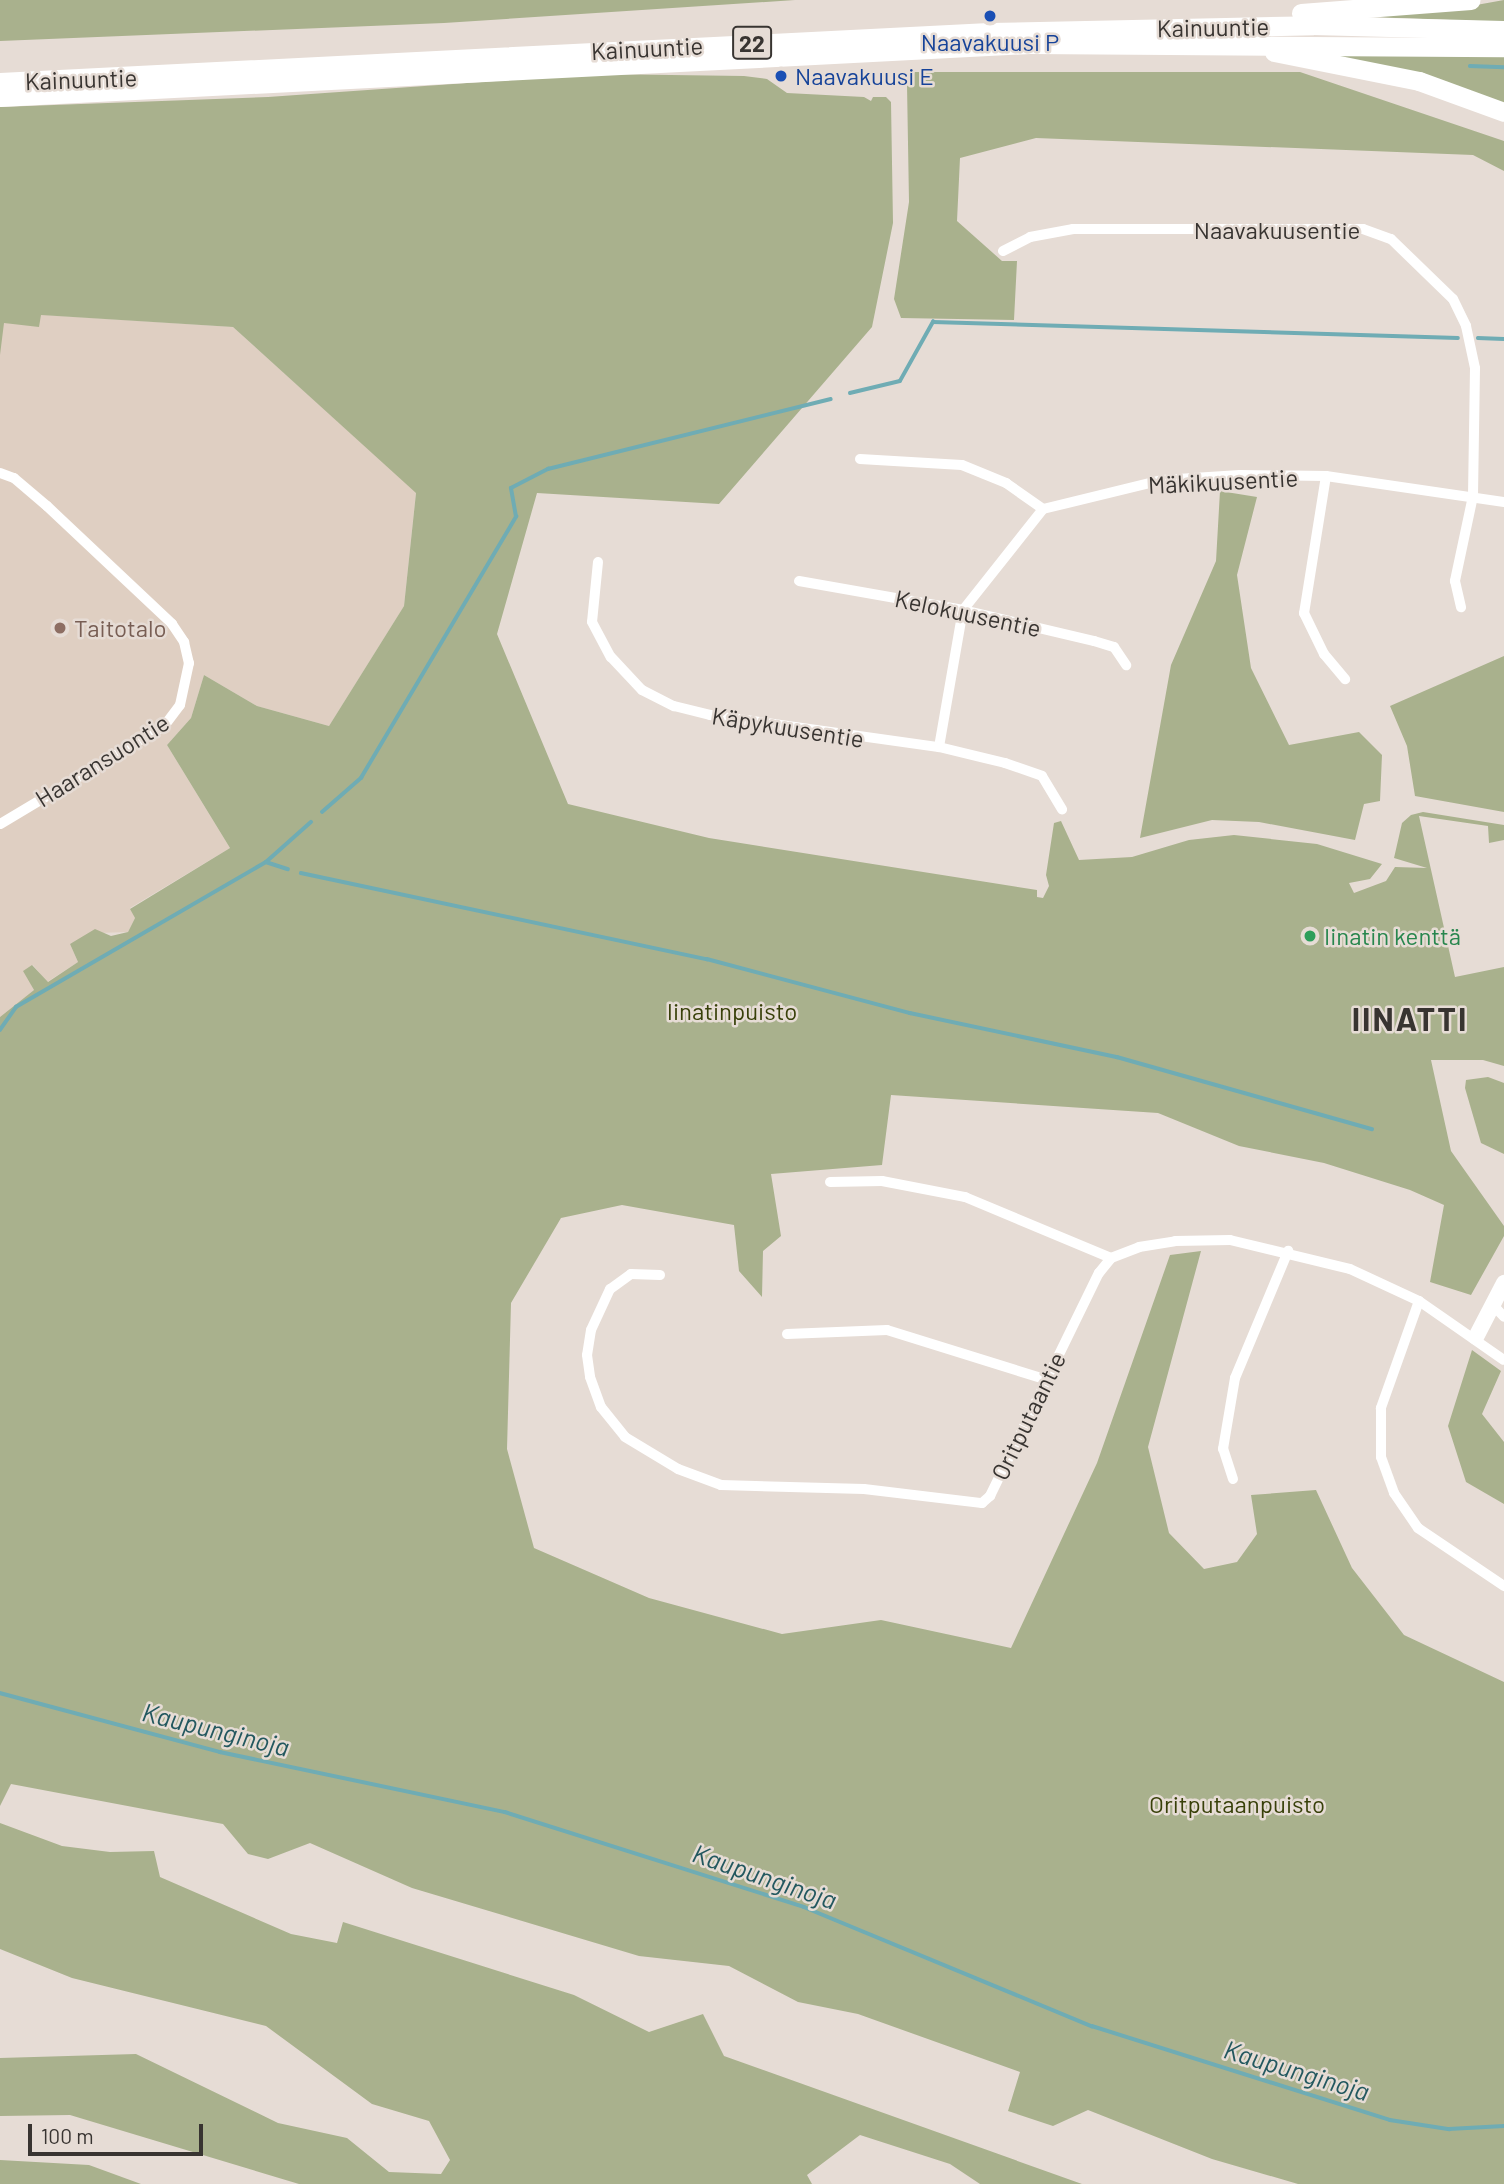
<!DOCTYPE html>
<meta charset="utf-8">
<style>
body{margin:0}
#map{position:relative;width:1504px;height:2184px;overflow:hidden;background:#e6dcd5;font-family:Barlow,sans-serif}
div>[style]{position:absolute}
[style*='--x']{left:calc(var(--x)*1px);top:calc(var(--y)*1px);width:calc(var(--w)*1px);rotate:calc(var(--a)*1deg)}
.built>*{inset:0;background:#dfcfc2}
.green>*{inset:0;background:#a9b18d}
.stream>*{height:3.5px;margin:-1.75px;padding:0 1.75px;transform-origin:1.75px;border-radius:1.75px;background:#6facb4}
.street>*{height:10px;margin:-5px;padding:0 5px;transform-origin:5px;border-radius:5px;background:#fff}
.secondary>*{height:16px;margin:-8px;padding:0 8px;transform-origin:8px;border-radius:8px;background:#fff}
.highway>*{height:19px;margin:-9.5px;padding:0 9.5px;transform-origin:9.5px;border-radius:9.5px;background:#fff}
.dots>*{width:19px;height:19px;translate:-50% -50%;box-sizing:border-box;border:4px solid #e6dcd5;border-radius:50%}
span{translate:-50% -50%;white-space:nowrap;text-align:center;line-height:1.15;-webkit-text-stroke:5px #e6dcd5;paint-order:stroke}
.shield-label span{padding:2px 5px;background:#e6dcd5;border:2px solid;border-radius:5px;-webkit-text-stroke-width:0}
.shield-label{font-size:23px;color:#383431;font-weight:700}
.street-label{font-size:24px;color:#383431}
.transit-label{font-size:24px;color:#164399}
.left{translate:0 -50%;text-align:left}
.education-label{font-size:24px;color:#785e54}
.leisure-label{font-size:24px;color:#27864d}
.park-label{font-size:24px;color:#384009}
.water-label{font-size:26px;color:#23585f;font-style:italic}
.district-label{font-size:32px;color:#383431;font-weight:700;letter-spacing:2px}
.scale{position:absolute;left:28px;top:2124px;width:175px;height:32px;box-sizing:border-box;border:4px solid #383431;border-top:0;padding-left:9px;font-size:21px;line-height:24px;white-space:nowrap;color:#383431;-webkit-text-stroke:5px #e6dcd5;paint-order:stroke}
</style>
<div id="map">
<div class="built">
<div style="clip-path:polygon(0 312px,233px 327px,416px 492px,404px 606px,329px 726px,257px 706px,204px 675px,191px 718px,167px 745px,230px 848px,130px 908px,135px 918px,128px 932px,97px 933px,70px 944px,78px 962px,47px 982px,33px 965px,24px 971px,34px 990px,0 1017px)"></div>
</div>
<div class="green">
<div style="clip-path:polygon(0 0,795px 0,444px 23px,0 41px)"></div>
<div style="clip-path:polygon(1504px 0,1504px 22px,1369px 17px,1443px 11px)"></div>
<div style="clip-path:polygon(1312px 52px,1504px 56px,1504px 106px)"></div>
<div style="clip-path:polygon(915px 72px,1300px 72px,1504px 141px,1504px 171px,1473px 155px,1036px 138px,960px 158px,957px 221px,1002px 261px,1017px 261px,1014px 320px,901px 318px,894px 299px,909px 202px,907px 85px)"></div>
<div style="clip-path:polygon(597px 74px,744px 76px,767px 79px,787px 93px,864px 97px,871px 101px,873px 97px,886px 97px,891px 102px,893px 223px,872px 327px,719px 504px,537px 493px,497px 634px,568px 804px,709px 838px,1037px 890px,1037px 897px,1043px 898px,1049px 886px,1046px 875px,1054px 823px,1061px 821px,1079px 860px,1132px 857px,1189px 840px,1234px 835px,1317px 844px,1382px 864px,1370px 879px,1349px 883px,1354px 893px,1386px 881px,1395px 867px,1427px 868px,1394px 858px,1402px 823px,1411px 815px,1423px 812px,1504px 825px,1504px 840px,1489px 843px,1488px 826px,1419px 816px,1455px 977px,1504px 967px,1504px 1066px,1483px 1060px,1431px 1060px,1451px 1151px,1504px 1226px,1504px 1236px,1471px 1295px,1430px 1282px,1444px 1205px,1410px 1190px,1324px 1163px,1239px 1146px,1158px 1113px,891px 1095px,882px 1165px,771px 1174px,781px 1236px,763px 1251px,762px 1297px,739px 1271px,734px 1225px,622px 1205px,561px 1218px,511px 1303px,507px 1449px,534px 1548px,649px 1598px,782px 1634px,881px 1620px,1011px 1648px,1097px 1463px,1170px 1255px,1201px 1251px,1148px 1447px,1169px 1533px,1204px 1569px,1237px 1562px,1257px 1534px,1251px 1495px,1316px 1490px,1352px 1568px,1404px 1635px,1504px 1682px,1504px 2184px,1298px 2184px,1212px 2159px,1088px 2110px,1053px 2126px,1008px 2111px,1020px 2072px,858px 2014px,798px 2002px,729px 1966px,639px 1956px,412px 1888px,310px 1843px,268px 1859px,248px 1854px,223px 1824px,11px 1784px,0 1806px,0 1017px,34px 990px,23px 971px,32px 965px,48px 982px,78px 962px,70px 944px,95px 929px,111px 936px,128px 932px,135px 918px,130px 909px,230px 848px,167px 745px,191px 718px,204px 675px,257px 706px,329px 726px,404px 606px,416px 493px,233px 327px,41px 315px,39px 327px,4px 323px,0 355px,0 107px,268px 97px)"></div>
<div style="clip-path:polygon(1220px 491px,1257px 497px,1237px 575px,1251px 668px,1289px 745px,1359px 732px,1382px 755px,1380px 801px,1364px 804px,1355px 840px,1259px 822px,1212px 820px,1140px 838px,1171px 665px,1216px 561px)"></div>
<div style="clip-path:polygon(1504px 656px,1504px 812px,1415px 796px,1407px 746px,1390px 706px)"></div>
<div style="clip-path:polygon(1488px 1077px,1504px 1083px,1504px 1154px,1481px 1143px,1465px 1088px,1466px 1080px)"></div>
<div style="clip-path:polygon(1472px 1350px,1501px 1371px,1482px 1414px,1504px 1442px,1504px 1504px,1466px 1482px,1448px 1426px)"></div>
<div style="clip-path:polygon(0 1823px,62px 1846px,110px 1852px,154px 1851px,160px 1877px,291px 1934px,337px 1943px,343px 1922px,574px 1995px,649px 2032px,703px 2014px,724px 2056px,1082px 2184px,980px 2184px,950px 2164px,860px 2135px,807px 2175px,812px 2184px,299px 2184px,70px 2115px,0 2116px,0 2058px,136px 2054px,278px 2123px,347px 2138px,389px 2172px,441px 2174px,450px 2160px,429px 2121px,372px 2104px,266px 2026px,72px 1978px,0 1949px)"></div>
<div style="clip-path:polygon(0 2160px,89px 2165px,141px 2184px,0 2184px)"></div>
</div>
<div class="stream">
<div style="--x:1470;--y:66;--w:34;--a:2"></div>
<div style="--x:1478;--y:338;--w:26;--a:2"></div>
<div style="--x:850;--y:393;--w:51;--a:-13.5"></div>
<div style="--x:900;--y:381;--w:68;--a:-60.8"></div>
<div style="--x:933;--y:322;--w:525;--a:1.75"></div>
<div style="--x:322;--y:812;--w:52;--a:-41.1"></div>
<div style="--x:361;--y:778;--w:304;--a:-59.3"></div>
<div style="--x:516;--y:517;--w:29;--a:-100"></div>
<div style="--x:511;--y:488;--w:42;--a:-27.2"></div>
<div style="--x:548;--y:469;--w:291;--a:-13.9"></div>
<div style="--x:266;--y:862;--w:60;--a:-41.6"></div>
<div style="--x:301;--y:873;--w:415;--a:12"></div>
<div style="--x:707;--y:959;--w:210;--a:14.9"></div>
<div style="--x:910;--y:1013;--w:212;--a:12"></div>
<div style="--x:1117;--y:1057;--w:265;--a:15.8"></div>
<div style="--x:0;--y:1030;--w:28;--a:-55"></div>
<div style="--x:16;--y:1007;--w:289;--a:-30.1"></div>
<div style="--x:266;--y:862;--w:23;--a:18"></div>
<div style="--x:0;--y:1693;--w:228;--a:15"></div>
<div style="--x:220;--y:1752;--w:291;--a:11.9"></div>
<div style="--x:505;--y:1812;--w:314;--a:17.6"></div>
<div style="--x:804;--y:1907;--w:312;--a:22.5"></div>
<div style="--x:1092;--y:2026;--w:312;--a:17.5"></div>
<div style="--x:1390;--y:2120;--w:60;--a:8.7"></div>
<div style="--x:1449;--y:2129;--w:55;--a:-3.1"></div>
</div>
<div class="street">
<div style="--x:1003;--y:251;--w:30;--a:-27"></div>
<div style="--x:1030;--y:237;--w:44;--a:-10.5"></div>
<div style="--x:1073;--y:229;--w:290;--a:0"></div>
<div style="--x:1363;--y:229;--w:30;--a:20"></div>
<div style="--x:1391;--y:239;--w:86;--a:44.1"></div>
<div style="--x:1453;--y:299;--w:30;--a:64"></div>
<div style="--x:1466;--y:326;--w:43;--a:77.9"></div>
<div style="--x:1475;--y:368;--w:128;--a:90.9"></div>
<div style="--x:1473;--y:496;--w:87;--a:102"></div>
<div style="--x:1455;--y:581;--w:27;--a:77"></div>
<div style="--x:860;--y:459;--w:102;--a:3.4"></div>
<div style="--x:962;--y:465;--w:48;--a:22.2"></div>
<div style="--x:1006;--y:483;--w:45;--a:35.1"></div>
<div style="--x:0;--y:473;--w:15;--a:20"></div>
<div style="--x:14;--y:478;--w:43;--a:40.3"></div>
<div style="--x:47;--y:506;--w:172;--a:43.3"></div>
<div style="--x:172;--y:624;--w:22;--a:56"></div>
<div style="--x:184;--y:642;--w:22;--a:77"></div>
<div style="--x:189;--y:663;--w:43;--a:102.1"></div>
<div style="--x:180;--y:705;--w:26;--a:127"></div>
<div style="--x:164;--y:726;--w:191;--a:149.1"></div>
<div style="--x:1326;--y:476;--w:139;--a:99.1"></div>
<div style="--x:1304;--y:613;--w:46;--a:64"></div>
<div style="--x:1324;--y:654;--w:33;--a:50"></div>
<div style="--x:598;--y:562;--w:60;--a:95.7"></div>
<div style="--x:592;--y:622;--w:40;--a:62"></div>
<div style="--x:611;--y:657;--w:45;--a:46.8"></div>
<div style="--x:642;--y:690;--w:36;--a:27"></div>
<div style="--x:674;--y:706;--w:37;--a:14"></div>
<div style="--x:710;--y:715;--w:231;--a:8"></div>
<div style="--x:939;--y:747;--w:68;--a:13.6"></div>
<div style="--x:1005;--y:763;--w:39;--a:19"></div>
<div style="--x:1042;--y:776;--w:39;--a:59"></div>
<div style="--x:799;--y:581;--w:167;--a:10"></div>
<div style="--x:963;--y:610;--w:135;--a:13.3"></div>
<div style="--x:1094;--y:641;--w:21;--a:17"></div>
<div style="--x:1114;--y:647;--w:22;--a:56"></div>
<div style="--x:939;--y:747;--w:139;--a:-80.1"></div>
<div style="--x:963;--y:610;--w:129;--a:-51.6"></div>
<div style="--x:1043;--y:509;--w:122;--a:-13.7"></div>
<div style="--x:1162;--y:480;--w:78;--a:-3.7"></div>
<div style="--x:1240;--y:475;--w:86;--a:0.7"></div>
<div style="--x:1326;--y:476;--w:180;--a:8.3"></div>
<div style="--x:830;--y:1182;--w:52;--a:-1.1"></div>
<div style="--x:882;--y:1181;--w:85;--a:10.9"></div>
<div style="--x:965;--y:1197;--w:158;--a:22.7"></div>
<div style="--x:660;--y:1275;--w:29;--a:-178"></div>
<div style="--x:631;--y:1274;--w:26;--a:144"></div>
<div style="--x:610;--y:1289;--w:45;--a:114.9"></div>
<div style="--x:591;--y:1330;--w:25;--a:99"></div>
<div style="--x:587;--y:1355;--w:22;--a:82"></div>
<div style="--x:590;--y:1377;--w:32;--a:70"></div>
<div style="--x:601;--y:1407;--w:38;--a:51"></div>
<div style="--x:625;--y:1437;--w:62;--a:31.1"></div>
<div style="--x:678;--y:1469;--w:46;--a:20.4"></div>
<div style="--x:721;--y:1485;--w:143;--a:1.6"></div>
<div style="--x:864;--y:1489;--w:119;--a:6.8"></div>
<div style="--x:982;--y:1503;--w:11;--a:-41"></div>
<div style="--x:990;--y:1496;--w:248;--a:-64"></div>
<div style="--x:1099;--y:1273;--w:19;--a:-51"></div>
<div style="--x:1111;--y:1258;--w:30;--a:-21"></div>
<div style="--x:1139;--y:1247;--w:36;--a:-9"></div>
<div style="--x:1175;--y:1241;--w:55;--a:-1"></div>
<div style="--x:1230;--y:1240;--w:123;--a:13.6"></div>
<div style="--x:1350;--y:1269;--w:76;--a:24.9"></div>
<div style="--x:1419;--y:1301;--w:103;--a:34.8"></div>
<div style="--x:1419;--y:1301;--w:114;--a:109.6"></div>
<div style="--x:1381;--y:1408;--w:49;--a:90"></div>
<div style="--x:1381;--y:1457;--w:38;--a:70"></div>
<div style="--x:1394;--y:1493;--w:42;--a:55.6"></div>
<div style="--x:1418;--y:1528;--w:104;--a:34"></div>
<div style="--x:1493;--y:1305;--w:16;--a:47"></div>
<div style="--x:787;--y:1334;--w:100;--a:-2.3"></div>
<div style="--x:887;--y:1330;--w:164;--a:17.3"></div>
<div style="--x:1233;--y:1479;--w:32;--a:-108"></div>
<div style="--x:1223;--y:1449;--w:72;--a:-80.4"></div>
<div style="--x:1235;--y:1378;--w:138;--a:-67.3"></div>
</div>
<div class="secondary">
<div style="--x:1476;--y:1337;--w:61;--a:-62.6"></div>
</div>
<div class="highway">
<div style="--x:1301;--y:13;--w:170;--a:-4.4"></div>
<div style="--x:1274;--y:52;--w:148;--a:11.3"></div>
<div style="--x:1419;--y:81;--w:90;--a:20"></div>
<div style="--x:0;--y:82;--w:990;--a:-2.89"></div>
<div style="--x:989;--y:32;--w:324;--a:-1.2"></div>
<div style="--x:1313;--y:25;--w:191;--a:1.5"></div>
<div style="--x:0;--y:97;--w:1031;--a:-2.95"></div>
<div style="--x:1030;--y:44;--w:474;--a:0.4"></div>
</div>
<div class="dots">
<div style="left:990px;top:16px;background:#1a4fb4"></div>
<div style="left:781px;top:76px;background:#1a4fb4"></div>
<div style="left:60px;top:628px;background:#8d6e63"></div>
<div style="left:1310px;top:936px;background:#2e9e5b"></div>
</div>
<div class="shield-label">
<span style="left:752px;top:43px">22</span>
</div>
<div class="street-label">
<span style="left:1213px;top:27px;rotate:-1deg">Kainuuntie</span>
<span style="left:647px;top:48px;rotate:-3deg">Kainuuntie</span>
<span style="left:81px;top:79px;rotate:-2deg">Kainuuntie</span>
<span style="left:1277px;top:230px">Naavakuusentie</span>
<span style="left:1223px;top:481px;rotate:-3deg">Mäkikuusentie</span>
<span style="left:968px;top:613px;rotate:12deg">Kelokuusentie</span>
<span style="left:788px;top:727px;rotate:9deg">Käpykuusentie</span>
<span style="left:102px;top:760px;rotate:-32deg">Haaransuontie</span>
<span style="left:1028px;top:1416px;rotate:-64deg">Oritputaantie</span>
</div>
<div class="transit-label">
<span style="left:990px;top:42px">Naavakuusi P</span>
<span class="left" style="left:795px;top:76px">Naavakuusi E</span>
</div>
<div class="education-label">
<span class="left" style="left:74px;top:628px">Taitotalo</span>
</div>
<div class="leisure-label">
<span class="left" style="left:1324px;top:936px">Iinatin kenttä</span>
</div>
<div class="park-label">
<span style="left:732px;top:1011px">Iinatinpuisto</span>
<span style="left:1237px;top:1804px">Oritputaanpuisto</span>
</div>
<div class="water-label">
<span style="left:216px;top:1729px;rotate:14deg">Kaupunginoja</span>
<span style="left:765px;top:1876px;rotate:19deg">Kaupunginoja</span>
<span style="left:1297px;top:2070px;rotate:17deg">Kaupunginoja</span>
</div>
<div class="district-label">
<span style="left:1410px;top:1018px">IINATTI</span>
</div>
<div class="scale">100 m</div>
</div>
